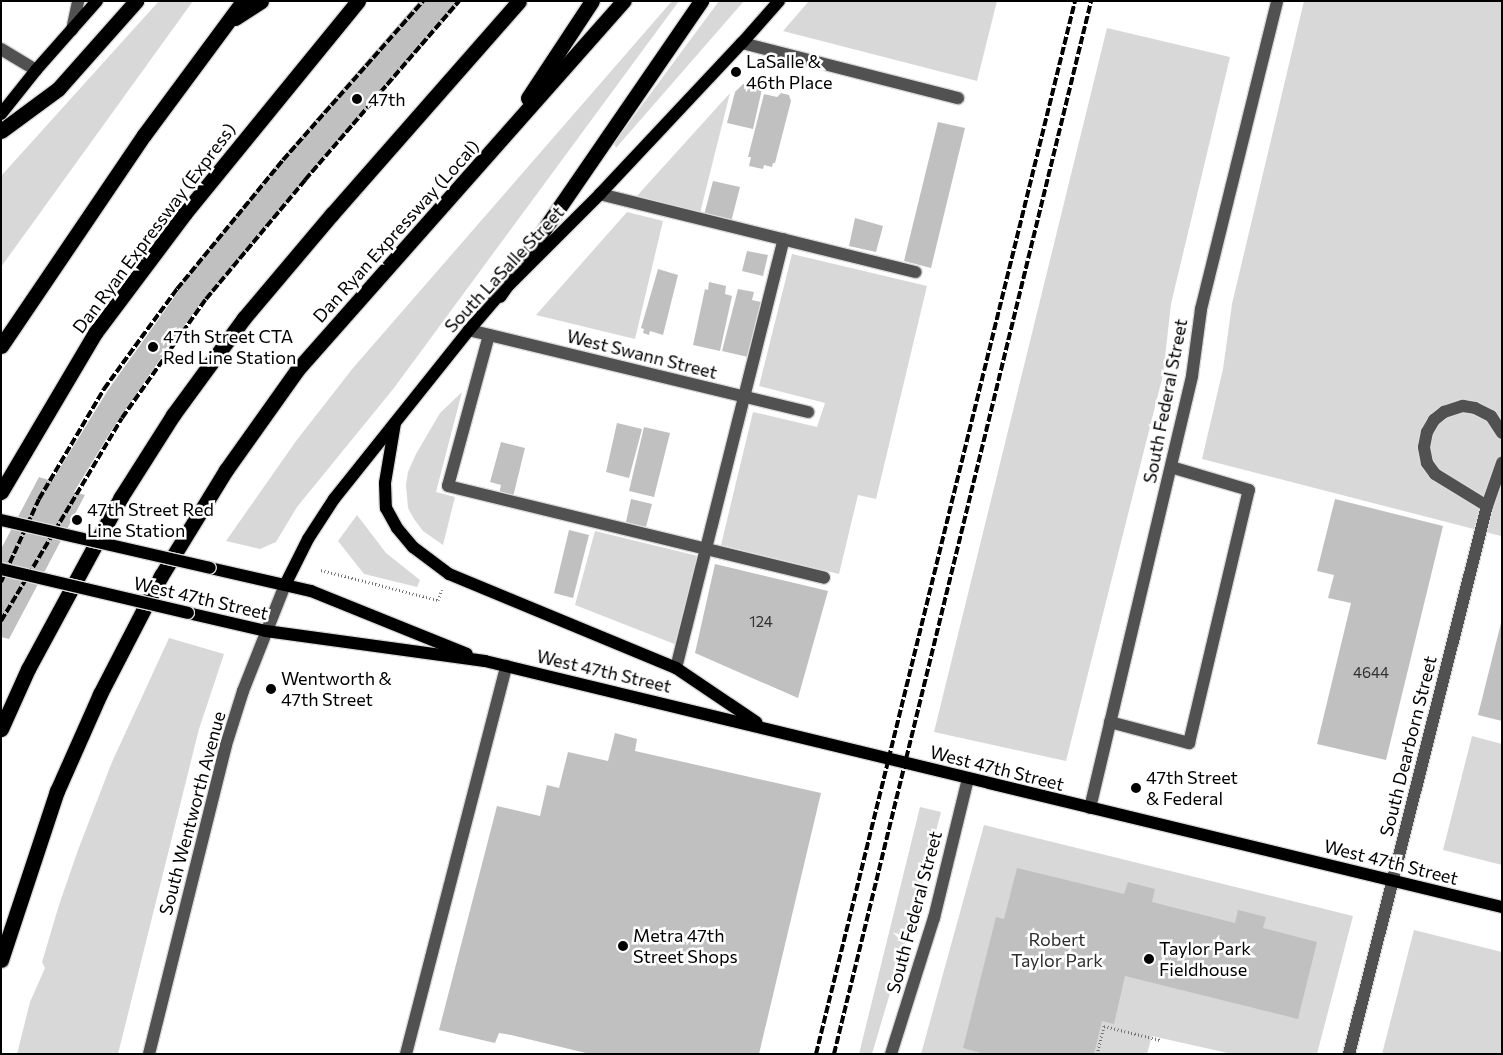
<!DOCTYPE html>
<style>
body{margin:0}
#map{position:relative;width:1503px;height:1055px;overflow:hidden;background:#fff;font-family:Commissioner,sans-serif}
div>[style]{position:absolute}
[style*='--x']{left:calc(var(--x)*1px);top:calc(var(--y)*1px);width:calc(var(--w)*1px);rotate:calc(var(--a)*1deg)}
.green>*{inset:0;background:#d8d8d8}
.building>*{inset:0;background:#c0c0c0}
.path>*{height:3px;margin-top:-1.5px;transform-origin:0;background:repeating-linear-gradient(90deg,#737373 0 1px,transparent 0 3.5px)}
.roads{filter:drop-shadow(1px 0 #dbdbdb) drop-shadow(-1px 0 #dbdbdb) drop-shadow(0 1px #dbdbdb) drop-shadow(0 -1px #dbdbdb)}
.minor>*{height:12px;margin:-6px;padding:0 6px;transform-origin:6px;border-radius:6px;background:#515151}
.major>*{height:12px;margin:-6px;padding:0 6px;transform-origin:6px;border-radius:6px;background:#000}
.highway>*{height:15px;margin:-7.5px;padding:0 7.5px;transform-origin:7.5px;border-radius:7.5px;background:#000}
.rail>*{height:4px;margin-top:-2px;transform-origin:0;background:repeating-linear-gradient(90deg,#000 0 8px,transparent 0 10.5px)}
.bridges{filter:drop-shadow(1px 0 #dbdbdb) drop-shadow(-1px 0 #dbdbdb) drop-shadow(0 1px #dbdbdb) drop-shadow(0 -1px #dbdbdb)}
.major-bridge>*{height:12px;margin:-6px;padding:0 6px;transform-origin:6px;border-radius:6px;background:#000}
.dots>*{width:14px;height:14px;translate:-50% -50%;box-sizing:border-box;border:2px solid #fff;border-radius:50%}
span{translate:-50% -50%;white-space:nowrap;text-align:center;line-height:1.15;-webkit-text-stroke:5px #fff;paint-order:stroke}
.number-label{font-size:15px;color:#303030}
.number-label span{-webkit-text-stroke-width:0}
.poi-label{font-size:18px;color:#000}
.left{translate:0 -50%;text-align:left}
.street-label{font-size:18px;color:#000}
.park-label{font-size:18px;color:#2f2f2f}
.frame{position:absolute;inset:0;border:2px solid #000;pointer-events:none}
</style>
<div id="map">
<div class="green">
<div style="clip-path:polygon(159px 1px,193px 1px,1px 267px,1px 176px)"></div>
<div style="clip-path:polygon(672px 1px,679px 1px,394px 388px,297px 507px,276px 542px,260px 549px,226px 541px,296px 441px,353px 368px)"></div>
<div style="clip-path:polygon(719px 1px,744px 1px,616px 148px,614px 143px)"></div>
<div style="clip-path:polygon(809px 1px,997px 1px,977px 81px,783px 31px)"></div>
<div style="clip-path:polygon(1304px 1px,1502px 1px,1501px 536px,1202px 459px,1223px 369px,1232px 304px)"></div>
<div style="clip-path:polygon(1107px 28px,1230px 57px,1171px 304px,1163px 375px,1066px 761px,934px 732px)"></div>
<div style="clip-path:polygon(730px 93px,700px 213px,636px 197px)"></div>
<div style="clip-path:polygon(627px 212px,663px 221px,635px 339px,536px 315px)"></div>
<div style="clip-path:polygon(792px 254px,927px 286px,876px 499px,858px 495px,839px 574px,721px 545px,753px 412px,817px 427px,825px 403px,759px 386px)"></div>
<div style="clip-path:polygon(462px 392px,436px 492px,455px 497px,443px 545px,423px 531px,414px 519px,408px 508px,406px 485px,408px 472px,416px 454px,440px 413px)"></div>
<div style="clip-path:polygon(357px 515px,386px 553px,420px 580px,417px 587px,364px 574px,338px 541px)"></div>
<div style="clip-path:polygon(595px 531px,698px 556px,677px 645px,575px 605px)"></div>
<div style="clip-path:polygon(169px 638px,224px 654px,199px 729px,118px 1054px,17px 1054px,30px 1002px,45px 968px,42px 962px,59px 905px,78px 850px,112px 762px)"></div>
<div style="clip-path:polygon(1472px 736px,1502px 744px,1502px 865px,1443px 850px)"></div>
<div style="clip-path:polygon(920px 807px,941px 812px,920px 892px,872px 1054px,859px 1054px)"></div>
<div style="clip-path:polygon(984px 825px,1353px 916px,1317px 1054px,1232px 1054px,1152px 1036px,1147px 1054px,921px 1054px)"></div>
<div style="clip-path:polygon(1414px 930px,1502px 952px,1502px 1054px,1382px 1054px)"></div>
</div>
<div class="building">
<div style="clip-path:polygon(419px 1px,462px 1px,305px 181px,203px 306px,200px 304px,161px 358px,113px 428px,74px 492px,85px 495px,9px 639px,1px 637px,1px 549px,39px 477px,52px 481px,108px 390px,180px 289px,177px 287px,281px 159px)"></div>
<div style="clip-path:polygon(743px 84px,762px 89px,753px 129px,727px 123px,735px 92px)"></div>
<div style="clip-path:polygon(781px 93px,789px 95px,791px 101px,775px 163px,773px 163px,772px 167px,764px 165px,763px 169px,749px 166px,751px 157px,748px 157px,764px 94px,777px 97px)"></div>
<div style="clip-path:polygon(938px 122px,965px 128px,931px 268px,904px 261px)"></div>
<div style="clip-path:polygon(713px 181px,740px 187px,731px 222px,704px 215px)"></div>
<div style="clip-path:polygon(855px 218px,883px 226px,876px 252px,849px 246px)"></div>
<div style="clip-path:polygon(747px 251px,768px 255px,763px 276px,742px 271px)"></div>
<div style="clip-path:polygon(658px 269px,678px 275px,663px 335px,650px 331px,649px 335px,643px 333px,644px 329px,641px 328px)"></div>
<div style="clip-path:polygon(709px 282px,726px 286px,725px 294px,732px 296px,720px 351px,693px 345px,705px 289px,708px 290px)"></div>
<div style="clip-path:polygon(738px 289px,754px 292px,752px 300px,761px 302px,748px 357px,722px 351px)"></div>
<div style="clip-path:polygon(617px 423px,642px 429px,629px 478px,606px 472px)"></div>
<div style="clip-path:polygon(644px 427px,670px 433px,654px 497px,629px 491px)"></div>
<div style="clip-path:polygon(501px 442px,525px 448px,513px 497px,499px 494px,501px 485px,490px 482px)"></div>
<div style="clip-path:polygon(631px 499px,652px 504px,646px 527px,626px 522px)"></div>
<div style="clip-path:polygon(1335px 499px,1443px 526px,1386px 760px,1317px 744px,1351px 603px,1328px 598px,1334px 575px,1317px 571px)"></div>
<div style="clip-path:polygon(569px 530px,589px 535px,573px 598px,554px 593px)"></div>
<div style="clip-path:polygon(715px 564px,828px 591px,798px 698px,695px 653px)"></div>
<div style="clip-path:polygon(1501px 623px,1502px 623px,1502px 721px,1478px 715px)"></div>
<div style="clip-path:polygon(615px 733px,637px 739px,635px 751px,821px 793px,759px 1054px,590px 1054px,511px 1035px,499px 1033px,495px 1043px,439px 1030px,497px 806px,540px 816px,547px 785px,559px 788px,568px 752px,608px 761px)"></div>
<div style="clip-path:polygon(1017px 868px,1124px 894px,1128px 882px,1155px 889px,1152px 902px,1235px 923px,1238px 910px,1266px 917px,1263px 928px,1317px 942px,1298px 1019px,1125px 976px,1114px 1024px,1102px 1021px,1094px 1054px,985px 1054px,963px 1048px,996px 917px,1004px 919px)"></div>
</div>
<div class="path">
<div style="--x:321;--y:570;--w:121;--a:14.4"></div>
<div style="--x:438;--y:600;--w:11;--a:-68"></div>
<div style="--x:1097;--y:1054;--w:29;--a:-76"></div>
<div style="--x:1104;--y:1026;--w:58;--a:14"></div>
</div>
<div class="roads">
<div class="minor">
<div style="--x:72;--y:30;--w:30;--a:-78"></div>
<div style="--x:742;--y:43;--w:223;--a:14.3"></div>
<div style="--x:1;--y:49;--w:41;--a:31"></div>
<div style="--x:600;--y:194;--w:325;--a:13.9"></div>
<div style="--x:469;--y:330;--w:349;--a:13.6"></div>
<div style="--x:489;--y:335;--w:156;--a:105.2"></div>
<div style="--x:448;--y:486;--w:387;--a:13.7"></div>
<div style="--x:1487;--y:506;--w:61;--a:-148.4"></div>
<div style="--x:1435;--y:474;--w:14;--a:-126"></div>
<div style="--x:1427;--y:463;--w:16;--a:-101"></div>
<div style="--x:1424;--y:447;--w:15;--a:-79"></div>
<div style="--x:1427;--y:432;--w:14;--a:-60"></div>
<div style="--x:1434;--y:420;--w:13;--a:-39"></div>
<div style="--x:1444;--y:412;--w:20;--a:-18"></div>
<div style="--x:1463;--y:406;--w:12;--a:9"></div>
<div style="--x:1475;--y:408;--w:18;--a:27"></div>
<div style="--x:1491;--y:416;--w:20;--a:57"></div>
<div style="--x:676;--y:668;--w:442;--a:-75.9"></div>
<div style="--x:1110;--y:722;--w:82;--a:14.9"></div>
<div style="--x:1189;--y:743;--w:260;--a:-76.7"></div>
<div style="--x:1249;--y:490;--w:81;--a:-163.6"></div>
<div style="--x:1090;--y:808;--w:444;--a:-76.7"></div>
<div style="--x:1192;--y:376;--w:68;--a:-82.3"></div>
<div style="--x:1201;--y:309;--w:317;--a:-76.1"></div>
<div style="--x:149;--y:1054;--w:318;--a:-76"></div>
<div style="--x:226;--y:745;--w:57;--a:-72.5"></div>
<div style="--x:243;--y:691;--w:114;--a:-68.4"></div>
<div style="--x:406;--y:1054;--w:401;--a:-75.5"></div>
<div style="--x:891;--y:1054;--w:143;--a:-72.5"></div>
<div style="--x:934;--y:918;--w:143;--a:-76.3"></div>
<div style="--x:1349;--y:1054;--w:565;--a:-75.87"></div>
<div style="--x:1487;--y:506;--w:46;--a:-70.8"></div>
</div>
<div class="major">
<div style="--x:1;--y:114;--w:56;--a:-51.5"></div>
<div style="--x:36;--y:70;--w:92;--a:-48.5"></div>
<div style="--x:395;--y:423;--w:61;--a:99.5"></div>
<div style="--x:385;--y:483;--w:25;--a:88"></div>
<div style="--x:386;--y:508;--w:23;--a:61"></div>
<div style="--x:397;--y:528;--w:25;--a:50"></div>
<div style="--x:413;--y:547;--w:45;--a:36.9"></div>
<div style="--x:449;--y:574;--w:246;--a:22.5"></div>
<div style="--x:676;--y:668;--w:97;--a:34"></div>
<div style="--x:210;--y:568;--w:104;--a:12.8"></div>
<div style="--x:311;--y:591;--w:168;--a:22"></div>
<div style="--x:285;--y:585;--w:51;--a:-63.4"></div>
<div style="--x:308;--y:539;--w:48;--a:-57"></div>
<div style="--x:334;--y:499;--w:216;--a:-51.4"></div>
<div style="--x:469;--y:330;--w:46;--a:-49.4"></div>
<div style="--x:499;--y:295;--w:143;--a:-45"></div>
<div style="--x:600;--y:194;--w:207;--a:-46.8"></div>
<div style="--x:742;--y:43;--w:56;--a:-48.6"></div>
<div style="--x:188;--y:613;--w:80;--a:13"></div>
<div style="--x:266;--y:631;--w:221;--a:7.8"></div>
<div style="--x:485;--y:661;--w:1046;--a:13.6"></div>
</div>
<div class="highway">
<div style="--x:235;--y:18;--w:31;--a:-33"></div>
<div style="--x:528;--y:98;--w:116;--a:-56.6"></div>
<div style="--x:1;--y:131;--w:71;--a:-36.4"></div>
<div style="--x:58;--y:89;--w:118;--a:-48.4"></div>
<div style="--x:499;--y:295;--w:357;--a:-55.5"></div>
<div style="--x:1;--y:346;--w:255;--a:-55.9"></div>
<div style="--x:144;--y:135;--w:167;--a:-53.5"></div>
<div style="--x:1;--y:492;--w:185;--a:-59.4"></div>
<div style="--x:95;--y:333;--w:150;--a:-53.1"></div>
<div style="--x:185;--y:213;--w:274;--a:-50.8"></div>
<div style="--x:1;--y:729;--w:66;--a:-65.8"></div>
<div style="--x:28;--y:669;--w:196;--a:-61.6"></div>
<div style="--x:121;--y:497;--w:97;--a:-57.6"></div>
<div style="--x:173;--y:415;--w:120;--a:-53.8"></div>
<div style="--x:244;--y:318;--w:136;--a:-49.8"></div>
<div style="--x:332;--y:214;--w:283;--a:-48.7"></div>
<div style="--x:1;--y:960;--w:178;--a:-71.7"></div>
<div style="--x:57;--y:791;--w:106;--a:-66.1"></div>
<div style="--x:100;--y:694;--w:133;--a:-62.7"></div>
<div style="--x:161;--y:576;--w:124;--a:-58.5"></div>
<div style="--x:226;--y:470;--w:123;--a:-54.6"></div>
<div style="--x:297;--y:370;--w:493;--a:-48.5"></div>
</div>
</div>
<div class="rail">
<div style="--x:1;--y:582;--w:91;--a:-65.4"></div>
<div style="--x:39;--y:499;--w:128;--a:-59.4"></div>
<div style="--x:104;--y:389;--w:63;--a:-54"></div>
<div style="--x:141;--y:338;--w:61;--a:-53.7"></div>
<div style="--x:177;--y:289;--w:167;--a:-50.6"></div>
<div style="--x:283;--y:160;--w:212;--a:-48.6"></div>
<div style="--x:1;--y:621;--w:236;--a:-59.2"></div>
<div style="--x:122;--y:418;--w:146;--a:-54.8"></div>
<div style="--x:206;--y:299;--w:155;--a:-50.2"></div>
<div style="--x:305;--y:180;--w:236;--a:-49.3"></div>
<div style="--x:816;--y:1054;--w:1084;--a:-76.18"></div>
<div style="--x:834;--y:1054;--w:1084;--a:-76.28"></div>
</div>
<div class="bridges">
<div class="major-bridge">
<div style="--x:1;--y:520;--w:214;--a:12.9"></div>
<div style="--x:1;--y:569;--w:192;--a:13.2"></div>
</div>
</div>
<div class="dots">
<div style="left:736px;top:72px;background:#000"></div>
<div style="left:357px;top:99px;background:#000"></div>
<div style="left:153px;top:347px;background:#000"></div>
<div style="left:77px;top:520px;background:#000"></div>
<div style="left:271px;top:689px;background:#000"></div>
<div style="left:1136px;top:788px;background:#000"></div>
<div style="left:623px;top:946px;background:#000"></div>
<div style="left:1149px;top:959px;background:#000"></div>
</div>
<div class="number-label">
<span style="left:761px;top:622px">124</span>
<span style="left:1371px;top:673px">4644</span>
</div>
<div class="poi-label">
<span class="left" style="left:746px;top:72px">LaSalle &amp;<br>46th Place</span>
<span class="left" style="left:368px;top:99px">47th</span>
<span class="left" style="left:163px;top:347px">47th Street CTA<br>Red Line Station</span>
<span class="left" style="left:87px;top:520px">47th Street Red<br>Line Station</span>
<span class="left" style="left:281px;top:689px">Wentworth &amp;<br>47th Street</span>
<span class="left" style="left:1146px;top:788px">47th Street<br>&amp; Federal</span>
<span class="left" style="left:633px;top:946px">Metra 47th<br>Street Shops</span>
<span class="left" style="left:1159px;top:959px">Taylor Park<br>Fieldhouse</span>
</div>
<div class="street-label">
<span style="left:154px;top:228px;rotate:-53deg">Dan Ryan Expressway (Express)</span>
<span style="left:396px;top:231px;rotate:-48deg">Dan Ryan Expressway (Local)</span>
<span style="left:504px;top:269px;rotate:-47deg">South LaSalle Street</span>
<span style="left:642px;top:354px;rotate:14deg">West Swann Street</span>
<span style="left:1165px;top:401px;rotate:-79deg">South Federal Street</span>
<span style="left:201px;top:598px;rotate:13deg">West 47th Street</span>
<span style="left:604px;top:671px;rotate:13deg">West 47th Street</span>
<span style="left:1408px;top:746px;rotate:-76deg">South Dearborn Street</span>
<span style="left:997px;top:768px;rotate:14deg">West 47th Street</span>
<span style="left:192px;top:813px;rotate:-75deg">South Wentworth Avenue</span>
<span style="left:1391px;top:862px;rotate:14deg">West 47th Street</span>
<span style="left:914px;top:912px;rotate:-75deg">South Federal Street</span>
</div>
<div class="park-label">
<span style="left:1057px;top:950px">Robert<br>Taylor Park</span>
</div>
<div class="frame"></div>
</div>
